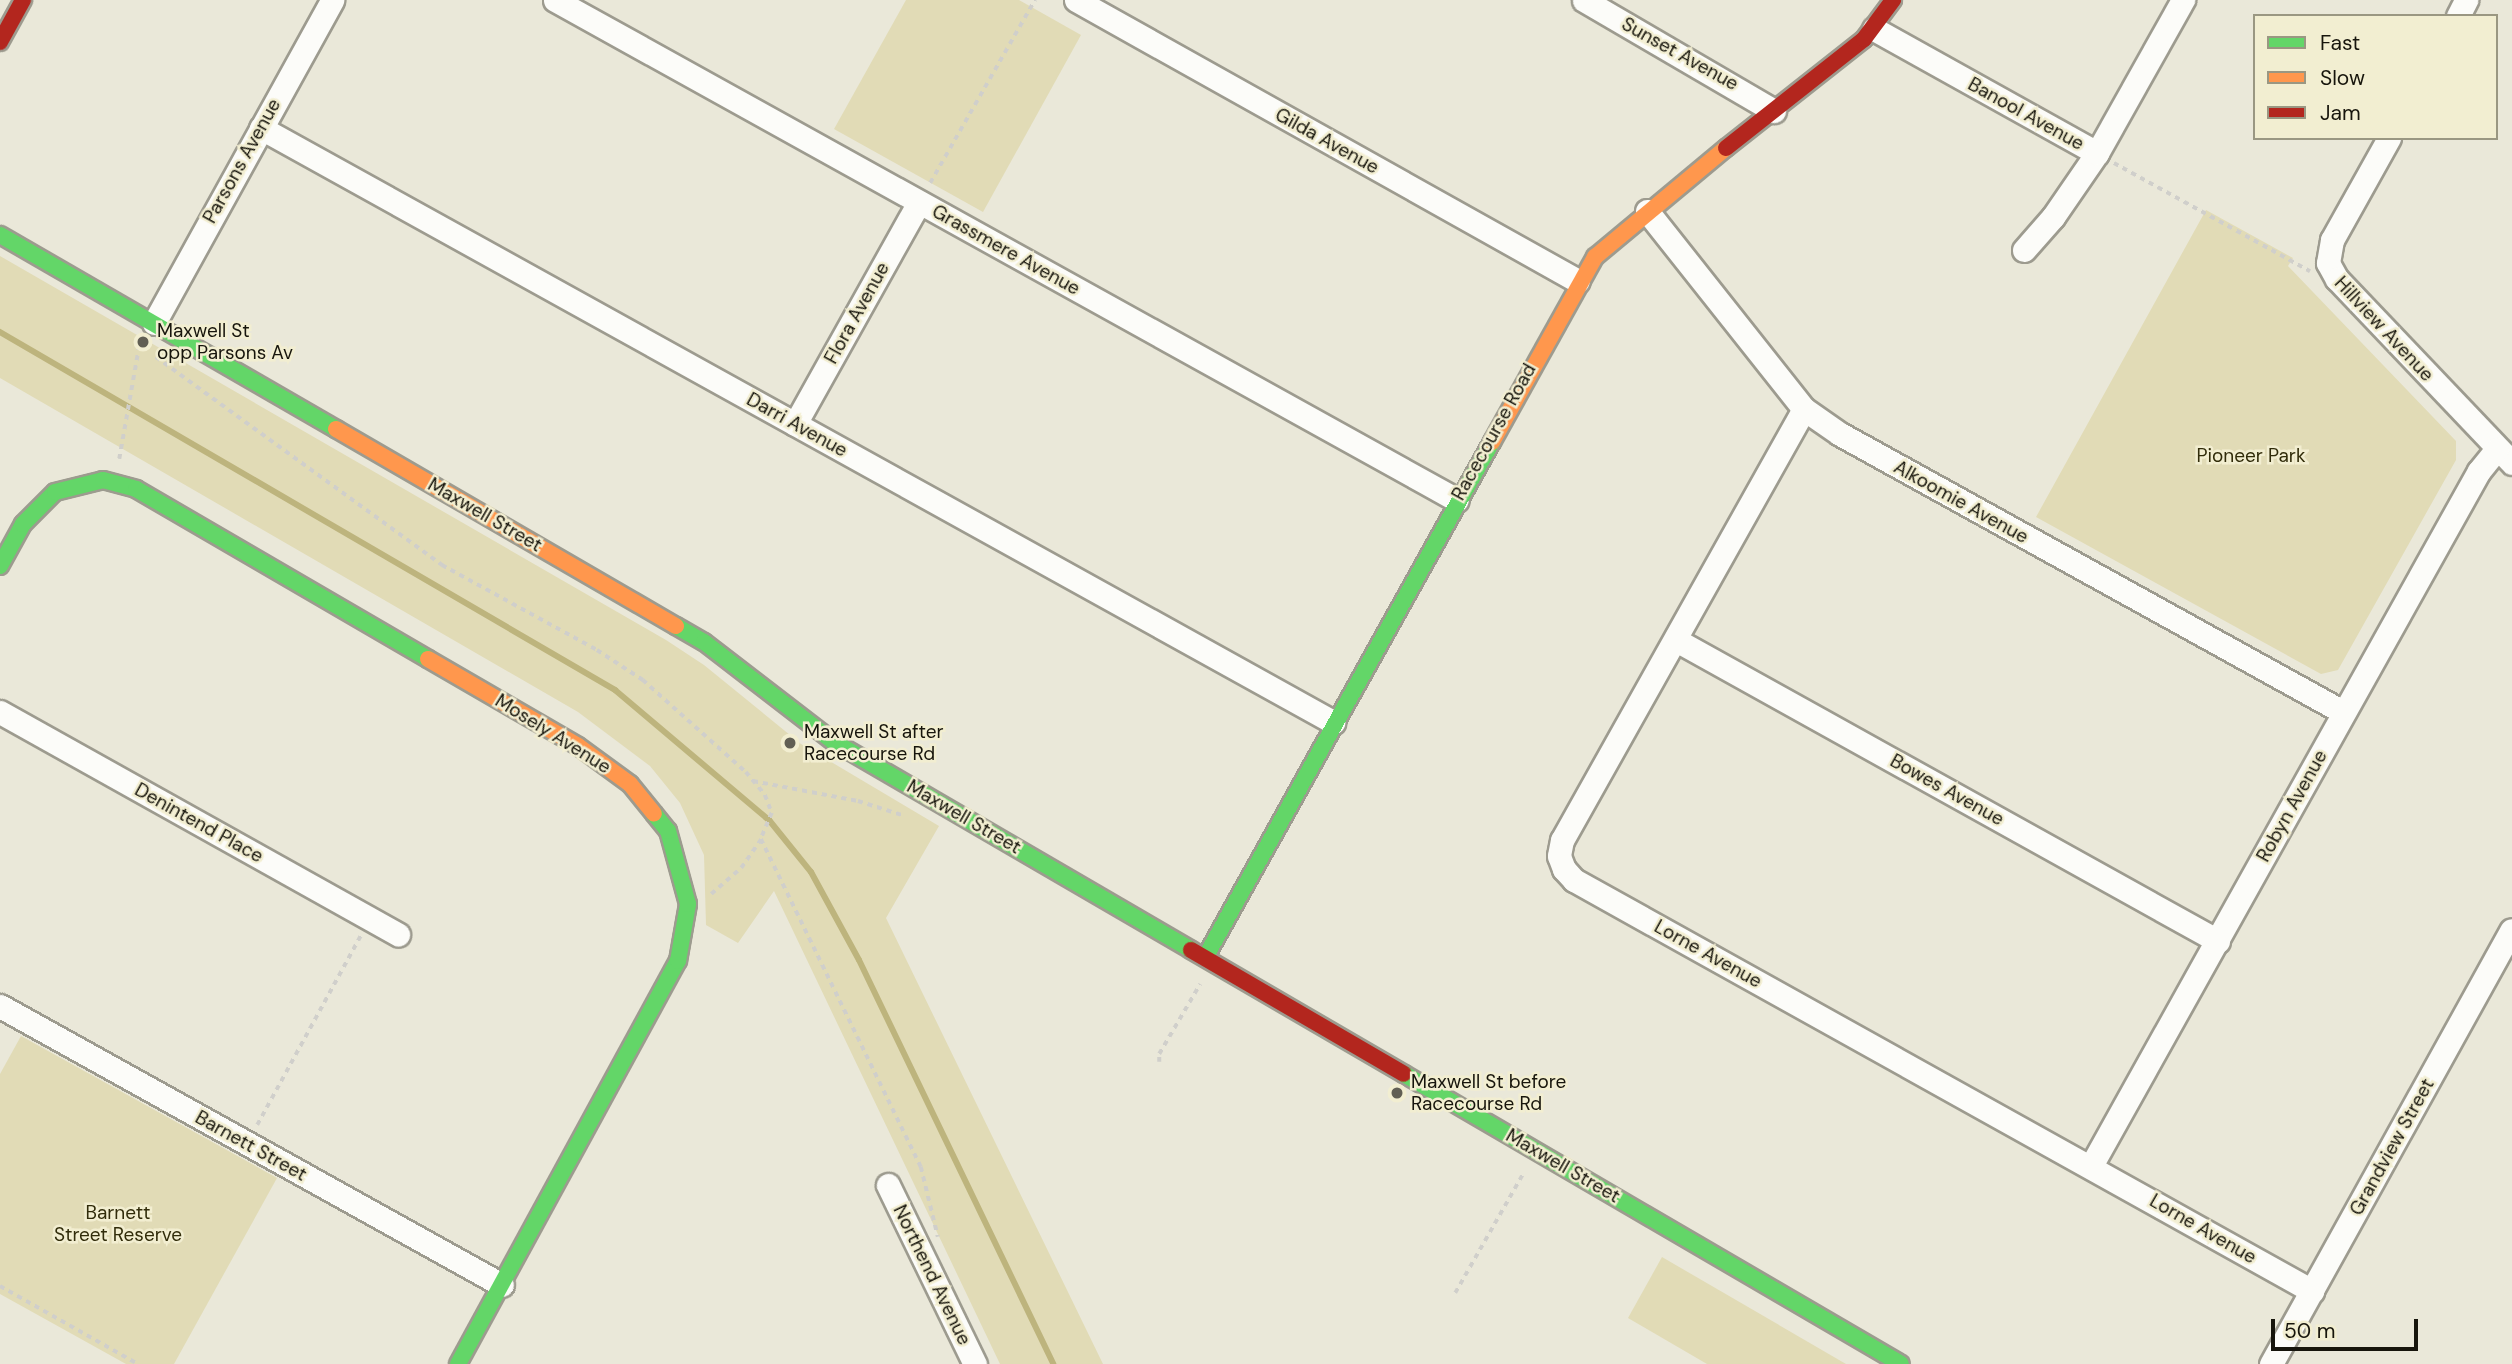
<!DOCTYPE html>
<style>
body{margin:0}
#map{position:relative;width:2512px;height:1364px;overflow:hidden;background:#eae8d9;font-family:"DM Sans",sans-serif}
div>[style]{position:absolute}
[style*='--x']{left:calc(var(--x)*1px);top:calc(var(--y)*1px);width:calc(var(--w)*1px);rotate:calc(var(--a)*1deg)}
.green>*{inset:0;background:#e1dbb6}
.stream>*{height:6px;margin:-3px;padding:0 3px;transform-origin:3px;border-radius:3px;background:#bdb47d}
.path>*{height:3.5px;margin-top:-1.75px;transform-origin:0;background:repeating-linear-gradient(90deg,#d0cfcb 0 5px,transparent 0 10px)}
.roads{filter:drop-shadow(2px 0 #9d9b8f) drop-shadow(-2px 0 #9d9b8f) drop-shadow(0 2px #9d9b8f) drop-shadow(0 -2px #9d9b8f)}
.street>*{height:23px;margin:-11.5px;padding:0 11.5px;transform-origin:11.5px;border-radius:11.5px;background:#fcfcf9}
.fast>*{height:16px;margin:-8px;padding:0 8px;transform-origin:8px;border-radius:8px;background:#63d668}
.slow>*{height:16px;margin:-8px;padding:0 8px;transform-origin:8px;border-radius:8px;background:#ff974d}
.jam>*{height:16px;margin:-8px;padding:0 8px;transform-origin:8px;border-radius:8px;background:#b3261e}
.dots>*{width:19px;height:19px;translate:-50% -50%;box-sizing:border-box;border:4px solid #f2eed1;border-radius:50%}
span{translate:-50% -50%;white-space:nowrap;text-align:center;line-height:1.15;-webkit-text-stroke:5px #f2eed1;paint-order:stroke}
.street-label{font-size:19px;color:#17150c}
.poi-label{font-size:19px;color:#17150c}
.left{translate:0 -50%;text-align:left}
.park-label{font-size:19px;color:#312c0a}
.legend{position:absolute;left:2253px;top:14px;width:245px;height:126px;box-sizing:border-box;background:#f2eed1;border:2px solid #9a9782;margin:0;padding:9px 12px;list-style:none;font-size:21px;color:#17150c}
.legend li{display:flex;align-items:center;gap:14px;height:35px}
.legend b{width:35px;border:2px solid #9a9782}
.scale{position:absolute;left:2271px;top:1319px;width:147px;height:32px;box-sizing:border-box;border:4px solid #17150c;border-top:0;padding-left:9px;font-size:21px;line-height:24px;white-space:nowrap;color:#17150c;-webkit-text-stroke:5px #f2eed1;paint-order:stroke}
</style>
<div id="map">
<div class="green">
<div style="clip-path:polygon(906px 0,1019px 0,1081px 35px,983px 212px,834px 129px)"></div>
<div style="clip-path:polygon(2206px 210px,2293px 258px,2288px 266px,2456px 441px,2456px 460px,2338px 670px,2321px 674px,2036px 517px)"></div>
<div style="clip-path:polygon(0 256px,666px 640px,704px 665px,801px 744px,939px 826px,886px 918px,1103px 1364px,1000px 1364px,774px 891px,738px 943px,706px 925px,704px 855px,680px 803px,650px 766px,578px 712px,0 378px)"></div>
<div style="clip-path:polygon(21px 1036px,277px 1178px,174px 1364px,126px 1364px,0 1294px,0 1074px)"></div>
<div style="clip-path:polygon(1662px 1257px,1846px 1364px,1707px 1364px,1628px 1318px)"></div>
</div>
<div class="stream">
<div style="--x:0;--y:332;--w:712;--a:30.2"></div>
<div style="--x:615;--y:690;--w:202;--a:40.2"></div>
<div style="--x:769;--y:820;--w:67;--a:51.1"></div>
<div style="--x:811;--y:872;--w:100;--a:61.4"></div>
<div style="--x:859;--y:960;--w:448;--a:64.3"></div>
</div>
<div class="path">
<div style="--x:2114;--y:163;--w:224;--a:28.9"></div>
<div style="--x:930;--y:183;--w:211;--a:-60.2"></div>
<div style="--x:156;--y:357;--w:354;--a:36"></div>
<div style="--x:442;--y:565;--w:177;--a:28.7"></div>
<div style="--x:597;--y:650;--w:55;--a:33.1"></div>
<div style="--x:643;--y:680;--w:138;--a:41.8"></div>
<div style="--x:746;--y:772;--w:30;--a:50"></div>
<div style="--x:765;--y:795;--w:19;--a:69"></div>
<div style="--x:772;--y:813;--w:28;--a:113"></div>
<div style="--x:761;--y:839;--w:365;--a:64"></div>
<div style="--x:921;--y:1167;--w:72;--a:76.3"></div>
<div style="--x:119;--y:459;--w:115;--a:-80"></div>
<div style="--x:753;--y:781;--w:107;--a:10.8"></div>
<div style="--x:858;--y:801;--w:49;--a:17.7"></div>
<div style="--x:711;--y:894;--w:40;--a:-41"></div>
<div style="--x:741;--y:868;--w:35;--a:-55"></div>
<div style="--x:1159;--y:1062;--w:8;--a:-90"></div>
<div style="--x:1159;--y:1054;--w:81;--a:-59.6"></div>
<div style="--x:257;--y:1125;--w:217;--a:-61.3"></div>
<div style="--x:0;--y:1286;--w:159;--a:29.5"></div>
<div style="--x:1455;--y:1293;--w:137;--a:-60.3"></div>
</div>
<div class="roads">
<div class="street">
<div style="--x:555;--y:0;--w:1031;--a:29"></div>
<div style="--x:1076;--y:0;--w:575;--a:29.24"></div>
<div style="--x:1584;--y:0;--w:220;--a:30.3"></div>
<div style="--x:2458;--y:16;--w:18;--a:-63"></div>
<div style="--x:1874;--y:29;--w:255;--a:29.1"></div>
<div style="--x:261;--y:128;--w:1226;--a:28.99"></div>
<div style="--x:2389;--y:138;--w:117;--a:119.2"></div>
<div style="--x:2332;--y:240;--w:23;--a:100"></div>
<div style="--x:2328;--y:263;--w:18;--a:61"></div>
<div style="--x:2337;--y:279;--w:254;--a:46.4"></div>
<div style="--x:1647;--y:211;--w:253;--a:51.6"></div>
<div style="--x:1804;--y:409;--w:44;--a:34.8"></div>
<div style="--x:1840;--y:434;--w:575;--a:28.93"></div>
<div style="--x:2024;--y:250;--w:44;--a:-48.7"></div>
<div style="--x:2053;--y:217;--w:78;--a:-55.5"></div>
<div style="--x:2097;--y:153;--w:176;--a:-60.7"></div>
<div style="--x:154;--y:323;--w:369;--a:-61.1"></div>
<div style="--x:1804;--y:409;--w:494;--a:119.3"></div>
<div style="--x:1562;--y:840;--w:16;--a:101"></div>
<div style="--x:1559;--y:856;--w:14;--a:69"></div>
<div style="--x:1564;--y:869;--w:15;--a:48"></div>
<div style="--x:1574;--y:880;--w:845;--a:29.11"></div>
<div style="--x:795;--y:424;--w:254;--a:-60.8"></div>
<div style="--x:1676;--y:640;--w:620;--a:29.05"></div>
<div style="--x:0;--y:712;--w:456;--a:29.2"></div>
<div style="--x:0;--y:1006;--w:574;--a:29.06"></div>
<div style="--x:2091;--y:1166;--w:796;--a:-60.83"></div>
<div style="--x:2479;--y:471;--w:28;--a:-51"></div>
<div style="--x:888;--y:1185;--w:199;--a:64.1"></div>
<div style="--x:2271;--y:1364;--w:496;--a:-61"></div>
</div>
<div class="fast">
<div style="--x:0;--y:235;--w:388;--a:30"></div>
<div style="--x:0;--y:566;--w:48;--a:-61.3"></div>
<div style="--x:23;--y:524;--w:45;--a:-45"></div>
<div style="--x:55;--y:492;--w:49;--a:-14"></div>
<div style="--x:103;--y:480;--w:34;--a:15"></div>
<div style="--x:136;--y:489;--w:338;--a:30.2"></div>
<div style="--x:676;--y:626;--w:32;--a:30"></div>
<div style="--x:704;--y:642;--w:164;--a:37.6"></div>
<div style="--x:834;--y:742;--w:413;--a:30.2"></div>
<div style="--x:1206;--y:956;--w:588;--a:-60.91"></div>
<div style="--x:1404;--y:1074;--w:575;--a:30.26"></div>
<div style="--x:458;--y:1364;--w:459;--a:-61.4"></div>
<div style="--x:678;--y:961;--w:58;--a:-80"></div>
<div style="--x:688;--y:904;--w:76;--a:-105.3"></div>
<div style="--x:668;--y:831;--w:22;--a:-129"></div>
</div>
<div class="slow">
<div style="--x:336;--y:429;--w:393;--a:30.1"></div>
<div style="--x:1492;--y:442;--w:212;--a:-60.9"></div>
<div style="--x:1595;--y:257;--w:170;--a:-39.8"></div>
<div style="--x:428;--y:659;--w:173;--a:30.1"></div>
<div style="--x:578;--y:746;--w:64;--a:36.2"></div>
<div style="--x:630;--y:784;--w:38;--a:51"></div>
</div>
<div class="jam">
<div style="--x:0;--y:42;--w:48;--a:-61.3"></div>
<div style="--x:1726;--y:148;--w:176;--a:-38.3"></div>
<div style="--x:1864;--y:39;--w:49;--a:-53.4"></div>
<div style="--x:1191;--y:950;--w:246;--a:30.2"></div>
</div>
</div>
<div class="dots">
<div style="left:143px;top:342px;background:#615f54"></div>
<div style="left:790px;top:743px;background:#615f54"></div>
<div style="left:1397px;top:1093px;background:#615f54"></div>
</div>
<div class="street-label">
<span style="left:1680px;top:54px;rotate:29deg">Sunset Avenue</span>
<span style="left:2026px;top:114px;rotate:29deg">Banool Avenue</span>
<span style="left:1327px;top:141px;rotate:29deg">Gilda Avenue</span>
<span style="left:242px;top:161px;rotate:-61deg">Parsons Avenue</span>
<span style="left:1006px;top:250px;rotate:29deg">Grassmere Avenue</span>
<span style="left:857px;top:313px;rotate:-61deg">Flora Avenue</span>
<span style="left:2384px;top:329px;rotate:47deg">Hillview Avenue</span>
<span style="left:797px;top:425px;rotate:29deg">Darri Avenue</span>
<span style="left:1494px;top:432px;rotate:-61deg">Racecourse Road</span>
<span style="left:1961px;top:502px;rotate:29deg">Alkoomie Avenue</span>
<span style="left:485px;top:515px;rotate:30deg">Maxwell Street</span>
<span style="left:553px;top:734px;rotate:32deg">Mosely Avenue</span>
<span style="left:1947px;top:790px;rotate:29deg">Bowes Avenue</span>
<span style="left:2292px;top:806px;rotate:-61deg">Robyn Avenue</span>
<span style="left:964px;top:817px;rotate:30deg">Maxwell Street</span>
<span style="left:199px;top:823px;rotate:29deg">Denintend Place</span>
<span style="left:1708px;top:954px;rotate:29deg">Lorne Avenue</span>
<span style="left:251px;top:1146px;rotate:29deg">Barnett Street</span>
<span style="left:2392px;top:1147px;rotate:-61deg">Grandview Street</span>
<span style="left:1563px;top:1166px;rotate:30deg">Maxwell Street</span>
<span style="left:2203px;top:1229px;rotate:30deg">Lorne Avenue</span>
<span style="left:932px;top:1275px;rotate:64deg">Northend Avenue</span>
</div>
<div class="poi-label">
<span class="left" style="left:157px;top:342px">Maxwell St<br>opp Parsons Av</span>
<span class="left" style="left:804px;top:743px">Maxwell St after<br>Racecourse Rd</span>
<span class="left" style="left:1411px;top:1093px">Maxwell St before<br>Racecourse Rd</span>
</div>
<div class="park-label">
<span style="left:2251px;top:456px">Pioneer Park</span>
<span style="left:118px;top:1224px">Barnett<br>Street Reserve</span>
</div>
<ul class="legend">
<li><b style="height:9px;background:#63d668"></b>Fast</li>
<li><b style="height:9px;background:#ff974d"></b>Slow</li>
<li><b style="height:9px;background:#b3261e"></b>Jam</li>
</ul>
<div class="scale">50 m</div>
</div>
